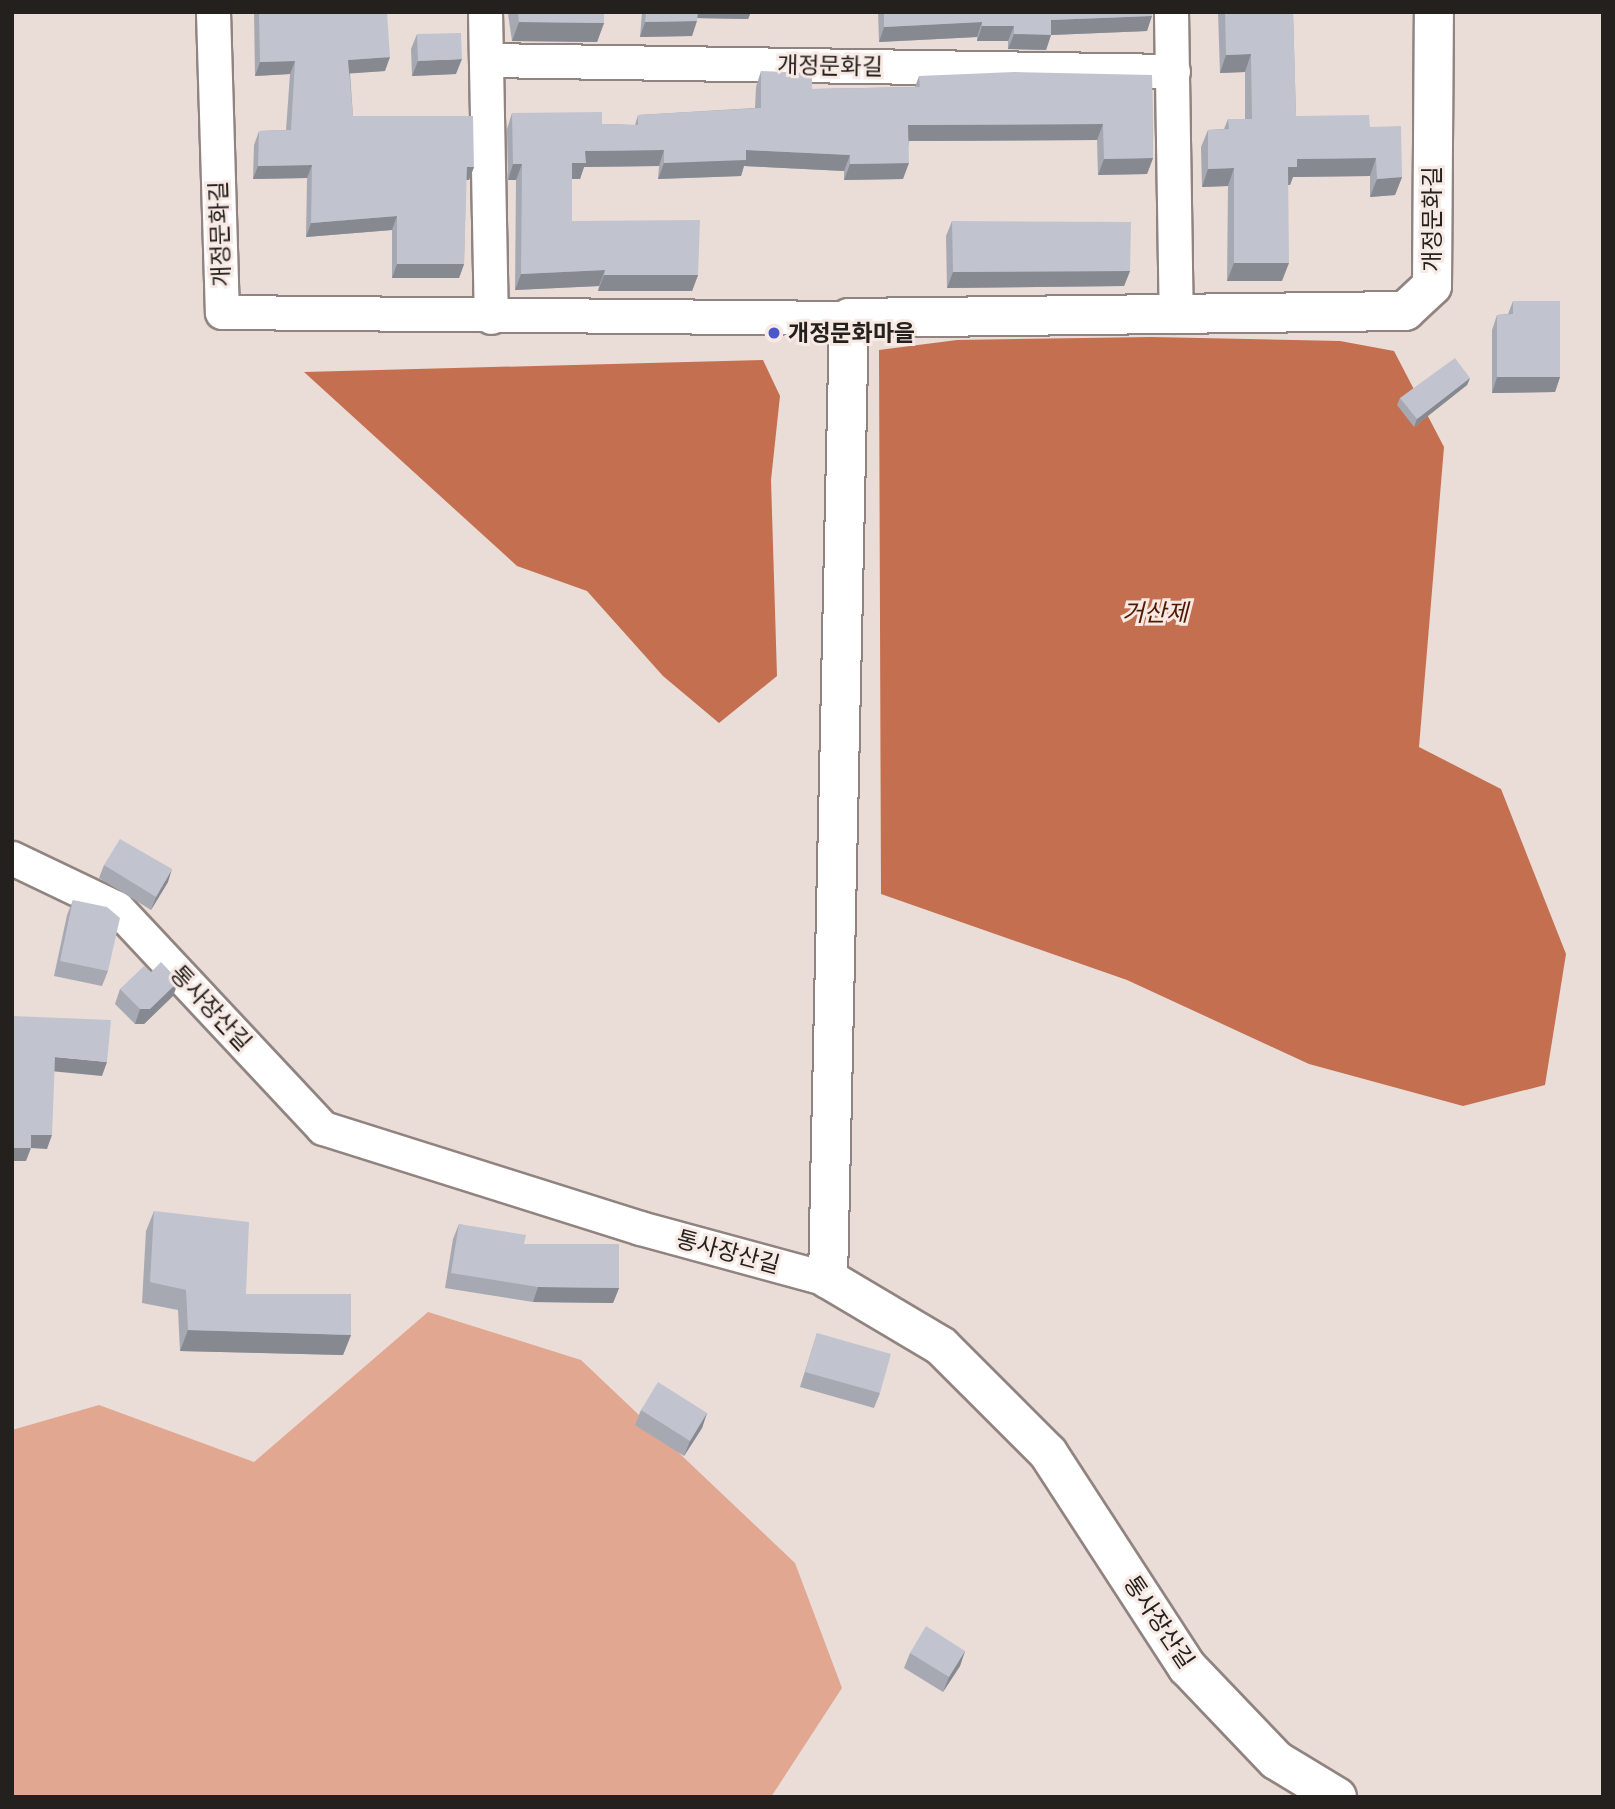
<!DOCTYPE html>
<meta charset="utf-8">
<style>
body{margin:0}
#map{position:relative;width:1615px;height:1809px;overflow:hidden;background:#eadcd7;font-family:Lora,"Noto Sans KR",serif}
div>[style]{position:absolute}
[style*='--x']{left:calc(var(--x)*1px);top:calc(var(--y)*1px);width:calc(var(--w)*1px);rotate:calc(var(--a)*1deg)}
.green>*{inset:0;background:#e2a791}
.water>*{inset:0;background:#c46f4f}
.roads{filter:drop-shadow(2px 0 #918480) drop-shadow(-2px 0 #918480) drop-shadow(0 2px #918480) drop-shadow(0 -2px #918480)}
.street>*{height:33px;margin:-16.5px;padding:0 16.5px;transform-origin:16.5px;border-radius:16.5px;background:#fff}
.secondary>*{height:38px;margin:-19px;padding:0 19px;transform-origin:19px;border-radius:19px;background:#fff}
.wall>*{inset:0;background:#a6a9b2}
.shaded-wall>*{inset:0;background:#878991}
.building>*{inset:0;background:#c1c4cf}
.dots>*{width:19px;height:19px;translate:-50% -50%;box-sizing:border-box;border:4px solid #f7e9e4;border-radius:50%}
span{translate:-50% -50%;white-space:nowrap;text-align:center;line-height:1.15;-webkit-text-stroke:6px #f7e9e4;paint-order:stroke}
.street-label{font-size:23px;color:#24201e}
.poi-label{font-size:23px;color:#24201e;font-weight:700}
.left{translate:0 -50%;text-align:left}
.water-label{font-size:24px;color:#501902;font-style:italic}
.frame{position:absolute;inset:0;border:14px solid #24201e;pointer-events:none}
</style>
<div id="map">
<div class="green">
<div style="clip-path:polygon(428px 1312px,581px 1360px,795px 1563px,842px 1688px,771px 1797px,12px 1797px,12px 1430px,99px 1405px,254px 1462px)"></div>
</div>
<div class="water">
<div style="clip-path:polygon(1151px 337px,1340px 341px,1394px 351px,1444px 447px,1419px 747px,1501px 789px,1566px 954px,1545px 1085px,1463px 1106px,1309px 1064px,1127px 980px,881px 894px,879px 350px,957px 340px)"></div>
<div style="clip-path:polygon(763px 360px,780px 396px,771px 480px,777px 676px,719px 723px,663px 676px,587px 591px,517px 566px,304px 372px)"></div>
</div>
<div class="roads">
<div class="street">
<div style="--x:213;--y:12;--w:300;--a:88.3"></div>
<div style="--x:222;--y:312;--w:627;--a:0.55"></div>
<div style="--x:485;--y:12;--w:305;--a:88.9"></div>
<div style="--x:1171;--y:12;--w:304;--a:89.1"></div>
<div style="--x:487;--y:60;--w:686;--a:0.92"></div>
<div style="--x:12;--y:858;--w:116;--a:25.5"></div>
<div style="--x:117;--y:908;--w:301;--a:46.9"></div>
<div style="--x:323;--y:1128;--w:332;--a:17.5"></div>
<div style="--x:640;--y:1228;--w:195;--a:15.2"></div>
</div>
<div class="secondary">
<div style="--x:1337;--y:1797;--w:71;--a:-148.8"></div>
<div style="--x:1276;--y:1760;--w:129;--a:-133.7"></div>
<div style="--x:1187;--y:1667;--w:255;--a:-123"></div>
<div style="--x:1048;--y:1453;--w:151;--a:-135"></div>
<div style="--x:941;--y:1346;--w:131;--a:-149.3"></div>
<div style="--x:828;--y:1279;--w:961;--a:-88.75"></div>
<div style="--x:849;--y:318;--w:556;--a:-0.72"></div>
<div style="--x:1405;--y:311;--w:37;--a:-43"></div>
<div style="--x:1432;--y:286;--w:274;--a:-89.6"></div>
</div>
</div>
<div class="wall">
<div style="clip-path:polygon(254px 12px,387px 12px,385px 71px,350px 73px,353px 116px,474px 167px,469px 180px,466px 180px,464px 264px,459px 278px,392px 278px,392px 230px,306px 237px,307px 178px,253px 179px,254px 145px,259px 131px,286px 130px,290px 74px,255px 76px)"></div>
<div style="clip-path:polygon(509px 12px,604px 12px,604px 23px,597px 42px,512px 41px,508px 14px)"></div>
<div style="clip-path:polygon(642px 12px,751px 12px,748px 19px,697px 18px,692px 36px,640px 37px)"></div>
<div style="clip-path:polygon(878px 12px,1152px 12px,1147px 31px,1051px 35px,1046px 50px,1008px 49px,1008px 41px,977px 41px,977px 37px,879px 42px)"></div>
<div style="clip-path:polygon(1218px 12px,1293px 12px,1296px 116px,1370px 127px,1402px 177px,1395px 195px,1370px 197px,1370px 176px,1293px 177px,1290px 185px,1288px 185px,1282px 281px,1227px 281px,1228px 186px,1202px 187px,1201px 147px,1208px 130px,1224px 129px,1228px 119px,1245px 119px,1245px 72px,1220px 73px)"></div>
<div style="clip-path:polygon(417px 34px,456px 74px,412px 76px,411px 49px)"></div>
<div style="clip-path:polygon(761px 71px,812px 89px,915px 87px,919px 76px,1152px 75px,1153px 158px,1147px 174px,1098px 175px,1097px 140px,909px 141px,903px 179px,844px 180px,844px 171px,744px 166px,741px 176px,658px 179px,659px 166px,584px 167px,580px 179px,572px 179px,572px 221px,698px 275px,692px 291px,598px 291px,599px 286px,515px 290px,516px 180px,508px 180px,507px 129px,512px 113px,602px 124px,635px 125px,638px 115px,755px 108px,756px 87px)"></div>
<div style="clip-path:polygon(952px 221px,1130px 271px,1124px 286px,947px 288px,946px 236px)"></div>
<div style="clip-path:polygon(1513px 301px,1560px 377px,1555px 392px,1492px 393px,1492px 330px,1497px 315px,1508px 314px)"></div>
<div style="clip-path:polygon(1470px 378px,1467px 385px,1414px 427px,1397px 405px,1400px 398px)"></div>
<div style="clip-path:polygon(104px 865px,168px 882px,151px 910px,99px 878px)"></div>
<div style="clip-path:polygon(73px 900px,108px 971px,102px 986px,54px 976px,67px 915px)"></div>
<div style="clip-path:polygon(151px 972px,173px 996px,144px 1024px,135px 1024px,115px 1004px,120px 989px)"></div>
<div style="clip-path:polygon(154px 1211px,246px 1294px,351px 1335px,343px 1355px,180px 1351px,178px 1310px,142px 1303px,146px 1231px)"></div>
<div style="clip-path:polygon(459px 1224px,524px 1244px,619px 1288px,613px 1303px,533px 1302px,445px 1288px,453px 1239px)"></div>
<div style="clip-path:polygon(817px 1333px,880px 1393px,874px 1408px,800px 1387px)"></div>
<div style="clip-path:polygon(641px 1410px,707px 1413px,702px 1428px,684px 1456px,635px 1425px)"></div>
<div style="clip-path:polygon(965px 1651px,960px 1666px,943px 1692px,904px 1668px,910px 1653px)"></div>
</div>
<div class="shaded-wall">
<div style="clip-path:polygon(695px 12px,751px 12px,748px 19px,692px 18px)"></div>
<div style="clip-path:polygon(1152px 16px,1147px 31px,1051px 35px,1046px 50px,1008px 49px,1014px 34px,1051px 20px)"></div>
<div style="clip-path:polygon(697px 21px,692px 36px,640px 37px,645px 22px)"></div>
<div style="clip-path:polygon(519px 22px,604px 23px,597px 42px,512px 41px)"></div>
<div style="clip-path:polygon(982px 22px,977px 37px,879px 42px,884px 27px)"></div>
<div style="clip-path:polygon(982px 26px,1014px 26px,1008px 41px,977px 41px)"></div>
<div style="clip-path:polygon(1251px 54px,1245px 72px,1220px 73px,1226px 55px)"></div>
<div style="clip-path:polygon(390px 57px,385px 71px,343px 74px,348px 60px)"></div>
<div style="clip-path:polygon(462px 59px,456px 74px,412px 76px,418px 61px)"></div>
<div style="clip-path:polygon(295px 61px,290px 74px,255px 76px,260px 62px)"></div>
<div style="clip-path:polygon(1103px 124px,1097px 140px,903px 141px,908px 125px)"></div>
<div style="clip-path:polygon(664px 150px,659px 166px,584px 167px,580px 179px,567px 179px,572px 163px,585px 151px)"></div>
<div style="clip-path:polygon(746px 150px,850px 155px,844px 171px,744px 166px,741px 176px,658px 179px,664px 163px)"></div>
<div style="clip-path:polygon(1153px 158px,1147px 174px,1098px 175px,1104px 159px)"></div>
<div style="clip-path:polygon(1376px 158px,1370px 176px,1293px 177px,1290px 185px,1282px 185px,1288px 167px,1297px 159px)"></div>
<div style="clip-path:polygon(909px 163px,903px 179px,844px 180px,850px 164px)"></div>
<div style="clip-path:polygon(513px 164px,522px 164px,516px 180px,508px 180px)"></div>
<div style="clip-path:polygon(312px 165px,307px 178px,253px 179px,258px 166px)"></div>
<div style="clip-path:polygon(467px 167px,474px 167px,469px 180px,462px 180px)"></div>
<div style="clip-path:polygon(1234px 168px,1228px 186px,1202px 187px,1208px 169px)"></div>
<div style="clip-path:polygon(1402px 177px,1395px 195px,1370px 197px,1377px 179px)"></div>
<div style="clip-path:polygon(397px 216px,392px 230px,306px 237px,311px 223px)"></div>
<div style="clip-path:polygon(1234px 263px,1289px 263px,1282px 281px,1227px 281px)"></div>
<div style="clip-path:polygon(397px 264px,464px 264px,459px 278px,392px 278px)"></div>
<div style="clip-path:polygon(605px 270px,599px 286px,515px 290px,521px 274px)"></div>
<div style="clip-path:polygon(1130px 271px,1124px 286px,947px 288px,953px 272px)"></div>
<div style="clip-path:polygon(604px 275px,698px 275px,692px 291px,598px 291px)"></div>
<div style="clip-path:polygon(1497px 377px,1560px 377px,1555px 392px,1492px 393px)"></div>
<div style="clip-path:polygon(1470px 378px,1467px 385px,1414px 427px,1417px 419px)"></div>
<div style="clip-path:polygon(172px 869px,168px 882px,151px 910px,156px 897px)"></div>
<div style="clip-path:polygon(179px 981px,173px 996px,144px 1024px,135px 1024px,140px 1009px)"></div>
<div style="clip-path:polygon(55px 1057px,107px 1062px,102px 1076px,50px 1071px)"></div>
<div style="clip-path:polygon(31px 1135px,52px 1135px,47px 1149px,31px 1148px,26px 1161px,12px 1161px,12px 1148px)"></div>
<div style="clip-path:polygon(538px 1287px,619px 1288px,613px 1303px,533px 1302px)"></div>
<div style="clip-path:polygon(188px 1330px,351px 1335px,343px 1355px,180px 1351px)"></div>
<div style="clip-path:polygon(707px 1413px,702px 1428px,684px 1456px,690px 1441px)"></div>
<div style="clip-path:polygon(965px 1651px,960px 1666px,943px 1692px,949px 1677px)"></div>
</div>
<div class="building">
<div style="clip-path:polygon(259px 12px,387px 12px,390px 57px,348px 60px,353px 116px,473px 116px,474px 167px,467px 167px,464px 264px,397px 264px,397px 216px,311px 223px,312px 165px,258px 166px,259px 131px,291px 130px,295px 61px,260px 62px)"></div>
<div style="clip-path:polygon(518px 12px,604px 12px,604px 23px,519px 22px)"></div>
<div style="clip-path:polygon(646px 12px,698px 12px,697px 21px,645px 22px)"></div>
<div style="clip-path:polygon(884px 12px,1152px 12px,1152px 16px,1051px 20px,1051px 35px,1014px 34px,1014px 26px,982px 26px,982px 22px,884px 27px)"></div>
<div style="clip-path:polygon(1225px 12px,1293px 12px,1296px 116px,1369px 115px,1370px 127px,1401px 126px,1402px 177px,1377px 179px,1376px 158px,1297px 159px,1297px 167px,1288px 167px,1289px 263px,1234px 263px,1234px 168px,1208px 169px,1208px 130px,1229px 129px,1228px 119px,1252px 119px,1251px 54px,1226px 55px)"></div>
<div style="clip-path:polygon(461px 33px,462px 59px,418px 61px,417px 34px)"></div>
<div style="clip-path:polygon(761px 71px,812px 73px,812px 89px,920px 87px,919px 76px,1014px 72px,1152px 75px,1153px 158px,1104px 159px,1103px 124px,908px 125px,909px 163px,850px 164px,850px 155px,746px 150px,746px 160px,664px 163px,664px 150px,585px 151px,586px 163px,572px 163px,572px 221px,700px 220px,698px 275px,604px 275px,605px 270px,521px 274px,522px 164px,513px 164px,512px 113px,602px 112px,602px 124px,638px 125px,638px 115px,761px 108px)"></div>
<div style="clip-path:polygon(952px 221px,1131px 222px,1130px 271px,953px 272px)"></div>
<div style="clip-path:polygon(1513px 301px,1560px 301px,1560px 377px,1497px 377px,1497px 315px,1513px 314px)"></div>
<div style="clip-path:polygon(1455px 358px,1470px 378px,1417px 419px,1400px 398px)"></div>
<div style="clip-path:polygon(120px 839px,172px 869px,156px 897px,104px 865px)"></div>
<div style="clip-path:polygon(73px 900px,107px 907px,120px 918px,108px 971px,60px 961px)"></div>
<div style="clip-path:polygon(161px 962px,179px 981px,150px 1009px,140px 1009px,120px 989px,144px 966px,151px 972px)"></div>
<div style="clip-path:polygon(12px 1016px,111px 1020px,107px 1062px,55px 1057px,52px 1135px,31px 1135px,31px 1148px,12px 1148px)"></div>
<div style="clip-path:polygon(154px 1211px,249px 1222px,246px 1294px,351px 1294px,351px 1335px,188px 1330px,186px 1290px,150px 1282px)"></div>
<div style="clip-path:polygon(459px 1224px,526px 1235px,524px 1244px,619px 1244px,619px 1288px,538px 1287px,451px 1273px)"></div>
<div style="clip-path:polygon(817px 1333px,891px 1354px,880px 1393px,805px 1372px)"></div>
<div style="clip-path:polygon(658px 1382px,707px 1413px,690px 1441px,641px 1410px)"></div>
<div style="clip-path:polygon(926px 1626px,965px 1651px,949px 1677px,910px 1653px)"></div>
</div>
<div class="dots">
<div style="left:774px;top:333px;background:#4b56cb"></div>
</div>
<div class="street-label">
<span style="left:830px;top:66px;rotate:1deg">개정문화길</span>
<span style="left:1432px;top:219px;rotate:-90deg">개정문화길</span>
<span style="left:220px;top:234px;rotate:-92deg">개정문화길</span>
<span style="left:211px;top:1008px;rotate:47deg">통사장산길</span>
<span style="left:728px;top:1252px;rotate:15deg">통사장산길</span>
<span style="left:1159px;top:1622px;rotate:56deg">통사장산길</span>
</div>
<div class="poi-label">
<span class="left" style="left:788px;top:333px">개정문화마을</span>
</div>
<div class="water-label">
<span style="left:1155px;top:613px">거산제</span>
</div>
<div class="frame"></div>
</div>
